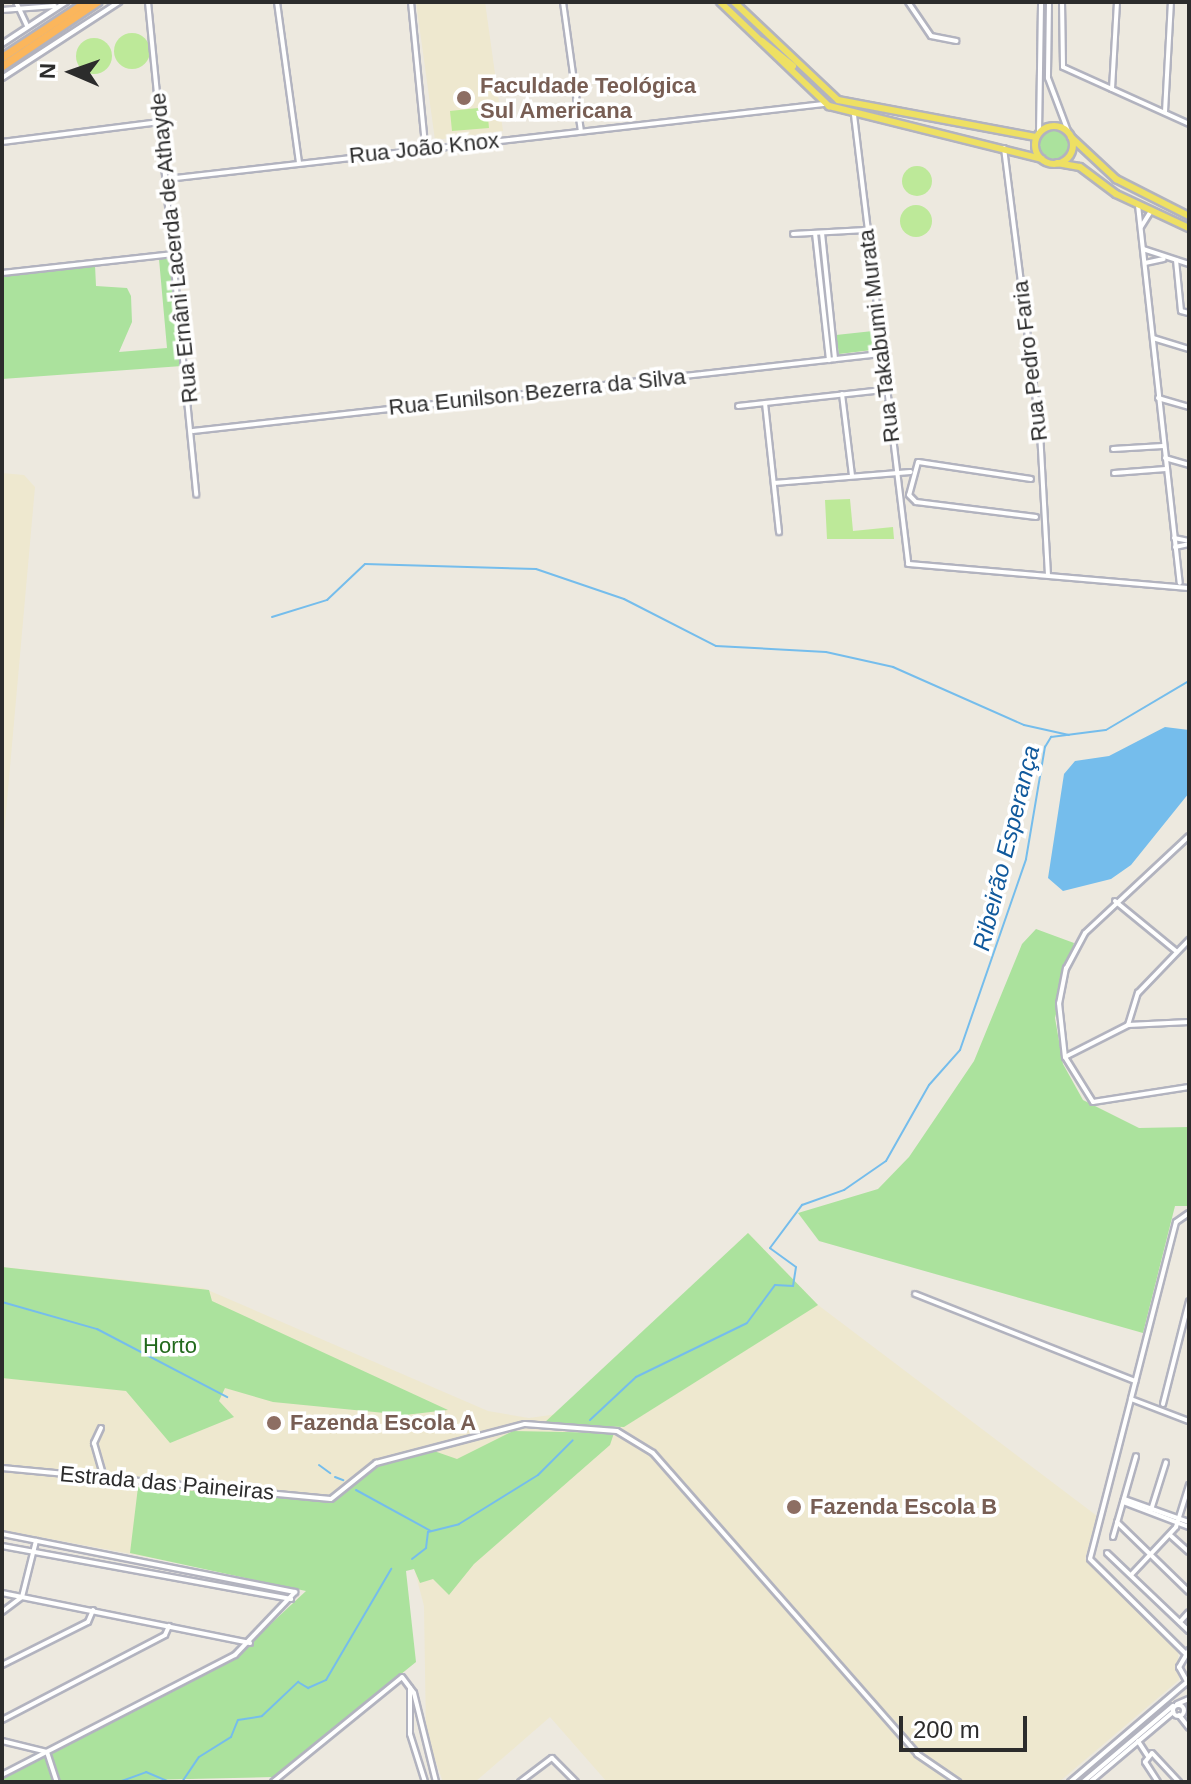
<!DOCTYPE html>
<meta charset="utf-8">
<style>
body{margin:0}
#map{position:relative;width:1191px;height:1784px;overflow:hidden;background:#ede9df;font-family:Arial,sans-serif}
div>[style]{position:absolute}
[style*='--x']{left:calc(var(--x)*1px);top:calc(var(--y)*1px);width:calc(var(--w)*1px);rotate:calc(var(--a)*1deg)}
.education>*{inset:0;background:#eee8cf}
.green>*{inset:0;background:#abe29d}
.round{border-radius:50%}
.pitch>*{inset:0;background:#bde999}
.water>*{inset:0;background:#75bdec}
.stream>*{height:2px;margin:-1px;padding:0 1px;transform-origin:1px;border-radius:1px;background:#75bdec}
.roads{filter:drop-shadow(2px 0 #b2b3bf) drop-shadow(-2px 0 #b2b3bf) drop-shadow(0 2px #b2b3bf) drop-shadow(0 -2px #b2b3bf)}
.minor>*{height:4px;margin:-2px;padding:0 2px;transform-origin:2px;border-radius:2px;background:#fff}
.minor>.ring{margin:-2px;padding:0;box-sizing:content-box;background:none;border:4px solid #fff;border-radius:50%}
.major>*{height:6px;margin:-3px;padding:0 3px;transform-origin:3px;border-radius:3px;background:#eee063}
.major>.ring{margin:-3px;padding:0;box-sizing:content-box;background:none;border:6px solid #eee063;border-radius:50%}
.highway>*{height:7px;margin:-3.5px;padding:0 3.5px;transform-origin:3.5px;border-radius:3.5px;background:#fbb65c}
.dots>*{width:22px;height:22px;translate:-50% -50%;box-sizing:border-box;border:4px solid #fff;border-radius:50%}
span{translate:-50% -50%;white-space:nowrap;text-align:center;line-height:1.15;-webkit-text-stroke:7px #fff;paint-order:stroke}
.education-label{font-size:22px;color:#785e54;font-weight:700}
.left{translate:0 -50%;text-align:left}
.street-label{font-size:22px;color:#2c2c2c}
.park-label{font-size:22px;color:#22691c}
.water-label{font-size:24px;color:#10599c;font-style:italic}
.frame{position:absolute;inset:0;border:4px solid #2c2c2c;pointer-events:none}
.north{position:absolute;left:32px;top:32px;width:80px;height:80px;-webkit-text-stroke:6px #fff;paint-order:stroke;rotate:272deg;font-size:22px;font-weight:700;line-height:32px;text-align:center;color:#2c2c2c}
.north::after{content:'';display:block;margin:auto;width:28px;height:36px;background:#2c2c2c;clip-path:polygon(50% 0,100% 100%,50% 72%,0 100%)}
.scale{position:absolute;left:899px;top:1716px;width:128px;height:36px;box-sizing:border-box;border:4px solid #2c2c2c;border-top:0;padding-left:10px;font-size:24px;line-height:28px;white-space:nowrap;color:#2c2c2c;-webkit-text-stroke:6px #fff;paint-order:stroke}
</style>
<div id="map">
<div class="education">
<div style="clip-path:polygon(416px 2px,485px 2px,503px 131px,435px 140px)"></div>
<div style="clip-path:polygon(2px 473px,24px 475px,35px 487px,2px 857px)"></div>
<div style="clip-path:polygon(748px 1233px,818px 1305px,1097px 1516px,1085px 1559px,1178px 1651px,1179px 1680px,1059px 1782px,607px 1782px,550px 1717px,475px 1782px,443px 1782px,426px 1734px,424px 1606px,414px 1568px,261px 1578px,2px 1530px,2px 1267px,203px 1288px,488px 1411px,529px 1418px,558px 1414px)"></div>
</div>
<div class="green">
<div class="round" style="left:1038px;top:129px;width:32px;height:32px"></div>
<div style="clip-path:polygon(172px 258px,182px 366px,2px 379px,2px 275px,95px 265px,96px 286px,127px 288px,131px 296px,132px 322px,119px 352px,167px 348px,159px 259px)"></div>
<div style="clip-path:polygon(873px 331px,872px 350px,839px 354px,836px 335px)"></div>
<div style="clip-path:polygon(1036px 929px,1074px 943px,1055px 1018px,1063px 1064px,1083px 1100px,1139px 1128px,1189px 1127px,1189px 1206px,1175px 1206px,1143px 1333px,819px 1241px,798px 1213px,878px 1189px,909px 1157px,974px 1061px,1022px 944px)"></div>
<div style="clip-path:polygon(748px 1233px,818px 1305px,624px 1427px,543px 1424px)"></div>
<div style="clip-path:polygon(2px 1267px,209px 1290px,212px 1301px,448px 1410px,405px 1415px,273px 1402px,225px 1388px,219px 1401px,234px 1417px,170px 1443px,126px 1391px,2px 1378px)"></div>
<div style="clip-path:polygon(513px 1431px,614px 1433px,610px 1445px,474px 1564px,449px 1595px,433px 1579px,420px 1583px,414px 1569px,406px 1571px,416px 1662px,274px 1777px,59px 1782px,51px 1752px,234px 1658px,306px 1591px,130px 1553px,138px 1487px,333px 1501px,373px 1467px,434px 1451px,457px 1459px)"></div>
<div style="clip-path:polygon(45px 1754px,54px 1782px,2px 1782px,2px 1777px)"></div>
</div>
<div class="pitch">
<div class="round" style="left:114px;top:33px;width:36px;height:36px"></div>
<div class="round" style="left:76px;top:38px;width:36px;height:36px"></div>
<div style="clip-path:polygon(487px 107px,489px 128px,452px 131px,450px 111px)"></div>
<div class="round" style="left:902px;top:166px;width:30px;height:30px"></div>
<div class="round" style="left:900px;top:205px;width:32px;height:32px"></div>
<div style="clip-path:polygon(850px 499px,853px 531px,893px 527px,894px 539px,827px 539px,825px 500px)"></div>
</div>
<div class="water">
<div style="clip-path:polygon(1165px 727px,1189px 730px,1189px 793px,1131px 865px,1111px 879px,1063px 891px,1048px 878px,1064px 774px,1075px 761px,1109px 756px)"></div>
</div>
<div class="stream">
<div style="--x:272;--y:617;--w:58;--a:-17.2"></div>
<div style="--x:327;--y:600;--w:52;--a:-43.5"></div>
<div style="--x:365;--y:564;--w:171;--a:1.7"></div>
<div style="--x:536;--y:569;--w:93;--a:18.8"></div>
<div style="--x:624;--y:599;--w:103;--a:27.1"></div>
<div style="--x:716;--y:646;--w:110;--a:3.1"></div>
<div style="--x:826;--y:652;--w:69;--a:12.6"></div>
<div style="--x:893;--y:667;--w:143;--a:23.9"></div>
<div style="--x:1024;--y:725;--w:46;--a:12.5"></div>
<div style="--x:2;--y:1302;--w:99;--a:15.9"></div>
<div style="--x:97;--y:1329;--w:147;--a:27.6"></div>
<div style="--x:590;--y:1420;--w:63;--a:-43.1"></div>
<div style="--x:636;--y:1377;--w:123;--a:-25.9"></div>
<div style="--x:747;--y:1323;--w:47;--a:-53.6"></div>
<div style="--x:775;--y:1285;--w:18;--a:3"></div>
<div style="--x:793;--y:1286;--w:19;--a:-81"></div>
<div style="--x:796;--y:1267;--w:32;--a:-144"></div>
<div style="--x:770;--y:1248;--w:54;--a:-53.3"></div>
<div style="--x:802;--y:1205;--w:45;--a:-19.7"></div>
<div style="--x:844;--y:1190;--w:51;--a:-34.6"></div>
<div style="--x:886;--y:1161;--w:87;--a:-60.5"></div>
<div style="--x:929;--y:1085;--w:47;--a:-48.5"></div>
<div style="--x:960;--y:1050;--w:202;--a:-70.9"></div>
<div style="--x:1026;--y:859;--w:114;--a:-80.4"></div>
<div style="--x:1045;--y:747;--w:12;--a:-59"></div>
<div style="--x:1051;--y:737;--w:55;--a:-7.3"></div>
<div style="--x:1106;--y:730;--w:96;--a:-30.6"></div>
<div style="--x:319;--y:1465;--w:14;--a:36"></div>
<div style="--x:335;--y:1477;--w:9;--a:21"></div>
<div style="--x:356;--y:1490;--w:85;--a:28.7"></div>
<div style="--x:412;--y:1559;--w:18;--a:-38"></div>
<div style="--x:426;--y:1548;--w:16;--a:-83"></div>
<div style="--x:428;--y:1532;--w:32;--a:-14"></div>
<div style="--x:459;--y:1524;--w:93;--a:-31.8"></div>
<div style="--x:538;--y:1475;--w:49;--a:-45"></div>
<div style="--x:119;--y:1782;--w:29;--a:-20"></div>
<div style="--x:146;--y:1772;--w:25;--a:23"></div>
<div style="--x:182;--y:1782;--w:30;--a:-56"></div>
<div style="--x:199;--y:1757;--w:38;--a:-32"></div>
<div style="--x:231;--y:1737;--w:18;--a:-68"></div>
<div style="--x:238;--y:1720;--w:24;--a:-9"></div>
<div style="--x:262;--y:1716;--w:50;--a:-43.4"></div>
<div style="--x:298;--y:1682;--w:12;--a:31"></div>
<div style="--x:308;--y:1688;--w:20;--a:-24"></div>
<div style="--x:326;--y:1680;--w:129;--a:-59.6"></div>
</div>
<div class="roads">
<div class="minor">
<div style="--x:16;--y:2;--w:26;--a:65"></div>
<div style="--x:148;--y:2;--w:495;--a:84.4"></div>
<div style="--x:277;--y:2;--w:162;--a:82.2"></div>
<div style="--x:411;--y:2;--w:145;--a:84.4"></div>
<div style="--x:563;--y:2;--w:130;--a:82.1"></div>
<div style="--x:908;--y:2;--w:41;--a:55.9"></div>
<div style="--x:931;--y:36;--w:26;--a:11"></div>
<div style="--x:1049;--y:2;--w:76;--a:90.8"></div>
<div style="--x:1048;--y:78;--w:60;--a:69.4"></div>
<div style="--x:1062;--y:2;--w:65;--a:89.1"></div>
<div style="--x:1063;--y:67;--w:138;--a:24.3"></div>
<div style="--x:2;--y:10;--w:53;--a:-4.3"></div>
<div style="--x:2;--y:44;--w:77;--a:-33.3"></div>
<div style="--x:2;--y:78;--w:140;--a:-33"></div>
<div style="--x:1112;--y:89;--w:87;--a:-86.7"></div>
<div style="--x:1165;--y:112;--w:110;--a:-86.9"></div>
<div style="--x:854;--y:115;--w:452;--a:83.1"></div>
<div style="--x:908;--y:564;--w:282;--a:4.9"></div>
<div style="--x:1039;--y:133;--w:131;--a:-89.1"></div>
<div style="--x:2;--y:142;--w:159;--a:-7.2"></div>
<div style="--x:1004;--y:148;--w:286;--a:82.8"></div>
<div style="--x:1040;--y:432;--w:143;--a:86.8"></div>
<div style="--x:167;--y:179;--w:661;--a:-6.51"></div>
<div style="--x:1138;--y:205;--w:380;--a:83.7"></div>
<div style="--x:1141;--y:227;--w:19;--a:-58"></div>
<div style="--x:815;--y:233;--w:128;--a:83.7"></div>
<div style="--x:822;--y:233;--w:127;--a:84.1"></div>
<div style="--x:793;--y:234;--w:73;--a:-3.1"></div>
<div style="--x:1143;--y:249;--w:48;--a:18.1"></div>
<div style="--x:1176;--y:260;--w:51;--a:84.4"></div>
<div style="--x:1181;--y:311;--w:8;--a:14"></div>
<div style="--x:1145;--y:263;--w:19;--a:-12"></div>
<div style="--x:2;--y:273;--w:173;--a:-6.3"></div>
<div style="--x:1153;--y:338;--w:38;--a:17"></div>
<div style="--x:842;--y:394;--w:82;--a:83"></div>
<div style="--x:1158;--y:398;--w:32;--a:16"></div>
<div style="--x:765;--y:403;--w:130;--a:83.8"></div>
<div style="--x:738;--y:406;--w:137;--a:-6.3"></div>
<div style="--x:193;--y:431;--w:692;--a:-6.39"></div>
<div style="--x:1113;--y:449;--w:50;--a:-3.4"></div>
<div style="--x:1165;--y:458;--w:25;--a:16"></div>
<div style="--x:1114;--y:473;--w:52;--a:-4.4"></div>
<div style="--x:1031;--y:479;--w:114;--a:-171.4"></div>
<div style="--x:918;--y:462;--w:34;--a:105"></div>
<div style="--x:909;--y:495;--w:10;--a:45"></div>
<div style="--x:916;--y:502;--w:121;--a:7.1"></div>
<div style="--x:774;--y:483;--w:137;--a:-4.6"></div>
<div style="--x:1174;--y:538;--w:15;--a:11"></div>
<div style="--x:1175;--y:547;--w:14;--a:-12"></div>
<div style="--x:1189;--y:836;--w:142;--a:137"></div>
<div style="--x:1085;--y:933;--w:40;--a:118"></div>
<div style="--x:1066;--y:968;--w:36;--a:101"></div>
<div style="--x:1059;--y:1003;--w:54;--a:83.7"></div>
<div style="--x:1065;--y:1057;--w:53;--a:58.1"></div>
<div style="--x:1093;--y:1102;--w:97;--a:-8.9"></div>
<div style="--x:1115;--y:901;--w:80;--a:39.4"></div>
<div style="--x:1128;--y:1025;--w:34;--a:-73"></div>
<div style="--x:1138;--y:993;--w:74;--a:-46.1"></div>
<div style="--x:1065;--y:1057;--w:71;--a:-26.9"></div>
<div style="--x:1128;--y:1025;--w:61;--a:-2.8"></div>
<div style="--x:1189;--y:1213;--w:16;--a:145"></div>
<div style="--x:1176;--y:1222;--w:183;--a:104.3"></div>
<div style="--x:1131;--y:1399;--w:62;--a:20.8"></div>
<div style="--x:915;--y:1294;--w:237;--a:21.6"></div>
<div style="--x:1131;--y:1399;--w:165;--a:104.4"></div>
<div style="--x:1090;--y:1559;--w:134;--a:44.7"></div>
<div style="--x:1163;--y:1404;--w:106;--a:-75.8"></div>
<div style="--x:101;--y:1428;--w:17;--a:115"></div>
<div style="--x:94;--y:1443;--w:36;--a:74"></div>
<div style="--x:2;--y:1468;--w:330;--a:5.4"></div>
<div style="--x:331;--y:1499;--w:58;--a:-38.7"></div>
<div style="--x:376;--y:1463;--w:154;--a:-14.7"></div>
<div style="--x:525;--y:1424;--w:92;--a:4.4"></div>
<div style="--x:617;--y:1431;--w:42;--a:31.4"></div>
<div style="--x:653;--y:1453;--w:400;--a:48.7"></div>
<div style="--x:917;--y:1754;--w:50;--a:34.3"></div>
<div style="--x:1124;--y:1499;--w:69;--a:19.5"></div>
<div style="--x:1123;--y:1502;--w:71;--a:20.7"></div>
<div style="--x:1151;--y:1510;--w:50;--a:-72.6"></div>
<div style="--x:1117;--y:1522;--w:100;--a:44.2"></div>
<div style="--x:2;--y:1534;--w:299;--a:11.2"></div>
<div style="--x:295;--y:1592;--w:87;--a:133.6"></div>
<div style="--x:235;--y:1655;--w:262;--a:152.8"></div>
<div style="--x:1170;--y:1535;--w:25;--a:42"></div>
<div style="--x:1113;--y:1537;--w:84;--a:-74.1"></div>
<div style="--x:2;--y:1546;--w:294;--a:10.4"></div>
<div style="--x:1107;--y:1553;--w:113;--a:43.6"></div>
<div style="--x:1131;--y:1575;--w:66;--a:-46.8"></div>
<div style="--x:1176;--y:1527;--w:44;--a:-72.8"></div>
<div style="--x:2;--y:1593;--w:253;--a:11.4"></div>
<div style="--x:2;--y:1612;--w:25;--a:-37"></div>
<div style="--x:22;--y:1597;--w:58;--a:-76"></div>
<div style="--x:1180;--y:1622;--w:13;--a:-48"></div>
<div style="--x:1189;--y:1650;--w:20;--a:120"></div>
<div style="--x:1179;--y:1667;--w:21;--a:61"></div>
<div style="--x:2;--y:1665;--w:96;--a:-26.6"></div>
<div style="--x:88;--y:1622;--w:13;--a:-67"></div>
<div style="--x:410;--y:1688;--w:46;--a:90"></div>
<div style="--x:410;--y:1734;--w:50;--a:72.6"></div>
<div style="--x:1177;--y:1704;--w:13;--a:-23"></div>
<div class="ring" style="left:1172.5px;top:1704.5px;width:7px;height:7px"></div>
<div style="--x:1179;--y:1715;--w:16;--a:52"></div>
<div style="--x:2;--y:1720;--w:184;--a:-27.5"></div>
<div style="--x:165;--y:1635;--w:10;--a:-66"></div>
<div style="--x:2;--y:1741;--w:46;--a:13.7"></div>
<div style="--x:47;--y:1752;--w:32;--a:72"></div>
<div style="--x:1138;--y:1741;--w:17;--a:57"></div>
<div style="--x:273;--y:1782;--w:166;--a:-39.1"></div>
<div style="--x:402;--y:1677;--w:20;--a:53"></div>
<div style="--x:414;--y:1693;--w:92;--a:76.1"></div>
<div style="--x:520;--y:1782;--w:40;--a:-37"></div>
<div style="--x:552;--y:1758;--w:34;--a:45"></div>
<div style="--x:1070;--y:1782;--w:153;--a:-40.5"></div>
<div style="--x:1083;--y:1782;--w:118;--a:-40.2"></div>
<div style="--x:1090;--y:1782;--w:109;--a:-40.1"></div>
<div style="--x:1158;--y:1782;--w:24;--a:-123"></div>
<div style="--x:1145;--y:1762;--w:11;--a:-52"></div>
<div style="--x:1152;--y:1753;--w:40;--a:47"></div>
</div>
<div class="major">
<div style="--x:720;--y:2;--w:151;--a:43.7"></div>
<div style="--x:829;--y:106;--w:219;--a:14"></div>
<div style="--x:734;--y:2;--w:143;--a:43.3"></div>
<div style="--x:838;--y:100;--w:201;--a:10.6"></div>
<div style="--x:762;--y:41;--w:40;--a:39"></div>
<div class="ring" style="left:1035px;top:126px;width:32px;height:32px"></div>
<div style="--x:1071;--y:137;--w:62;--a:43"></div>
<div style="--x:1116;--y:179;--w:82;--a:26.9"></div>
<div style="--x:1057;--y:163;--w:23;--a:10"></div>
<div style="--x:1080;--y:167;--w:45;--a:36.9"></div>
<div style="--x:1116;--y:194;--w:81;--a:25"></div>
</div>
<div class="highway">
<div style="--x:2;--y:57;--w:100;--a:-33.5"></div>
<div style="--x:2;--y:66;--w:115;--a:-34"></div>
</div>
</div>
<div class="dots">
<div style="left:464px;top:98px;background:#8d6e63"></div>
<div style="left:274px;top:1423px;background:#8d6e63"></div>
<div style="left:794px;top:1507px;background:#8d6e63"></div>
</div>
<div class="education-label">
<span class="left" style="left:480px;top:98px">Faculdade Teológica<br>Sul Americana</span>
<span class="left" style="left:290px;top:1423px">Fazenda Escola A</span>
<span class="left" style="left:810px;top:1507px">Fazenda Escola B</span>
</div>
<div class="street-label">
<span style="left:424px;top:148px;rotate:-6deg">Rua João Knox</span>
<span style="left:174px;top:248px;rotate:-96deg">Rua Ernâni Lacerda de Athayde</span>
<span style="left:879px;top:336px;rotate:-97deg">Rua Takabumi Murata</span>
<span style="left:1030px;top:361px;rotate:-97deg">Rua Pedro Faria</span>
<span style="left:537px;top:392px;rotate:-6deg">Rua Eunilson Bezerra da Silva</span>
<span style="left:167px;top:1483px;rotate:5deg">Estrada das Paineiras</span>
</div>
<div class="park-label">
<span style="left:170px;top:1346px">Horto</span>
</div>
<div class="water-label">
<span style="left:1006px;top:848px;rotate:-76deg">Ribeirão Esperança</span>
</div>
<div class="frame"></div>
<div class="north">N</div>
<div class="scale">200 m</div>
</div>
